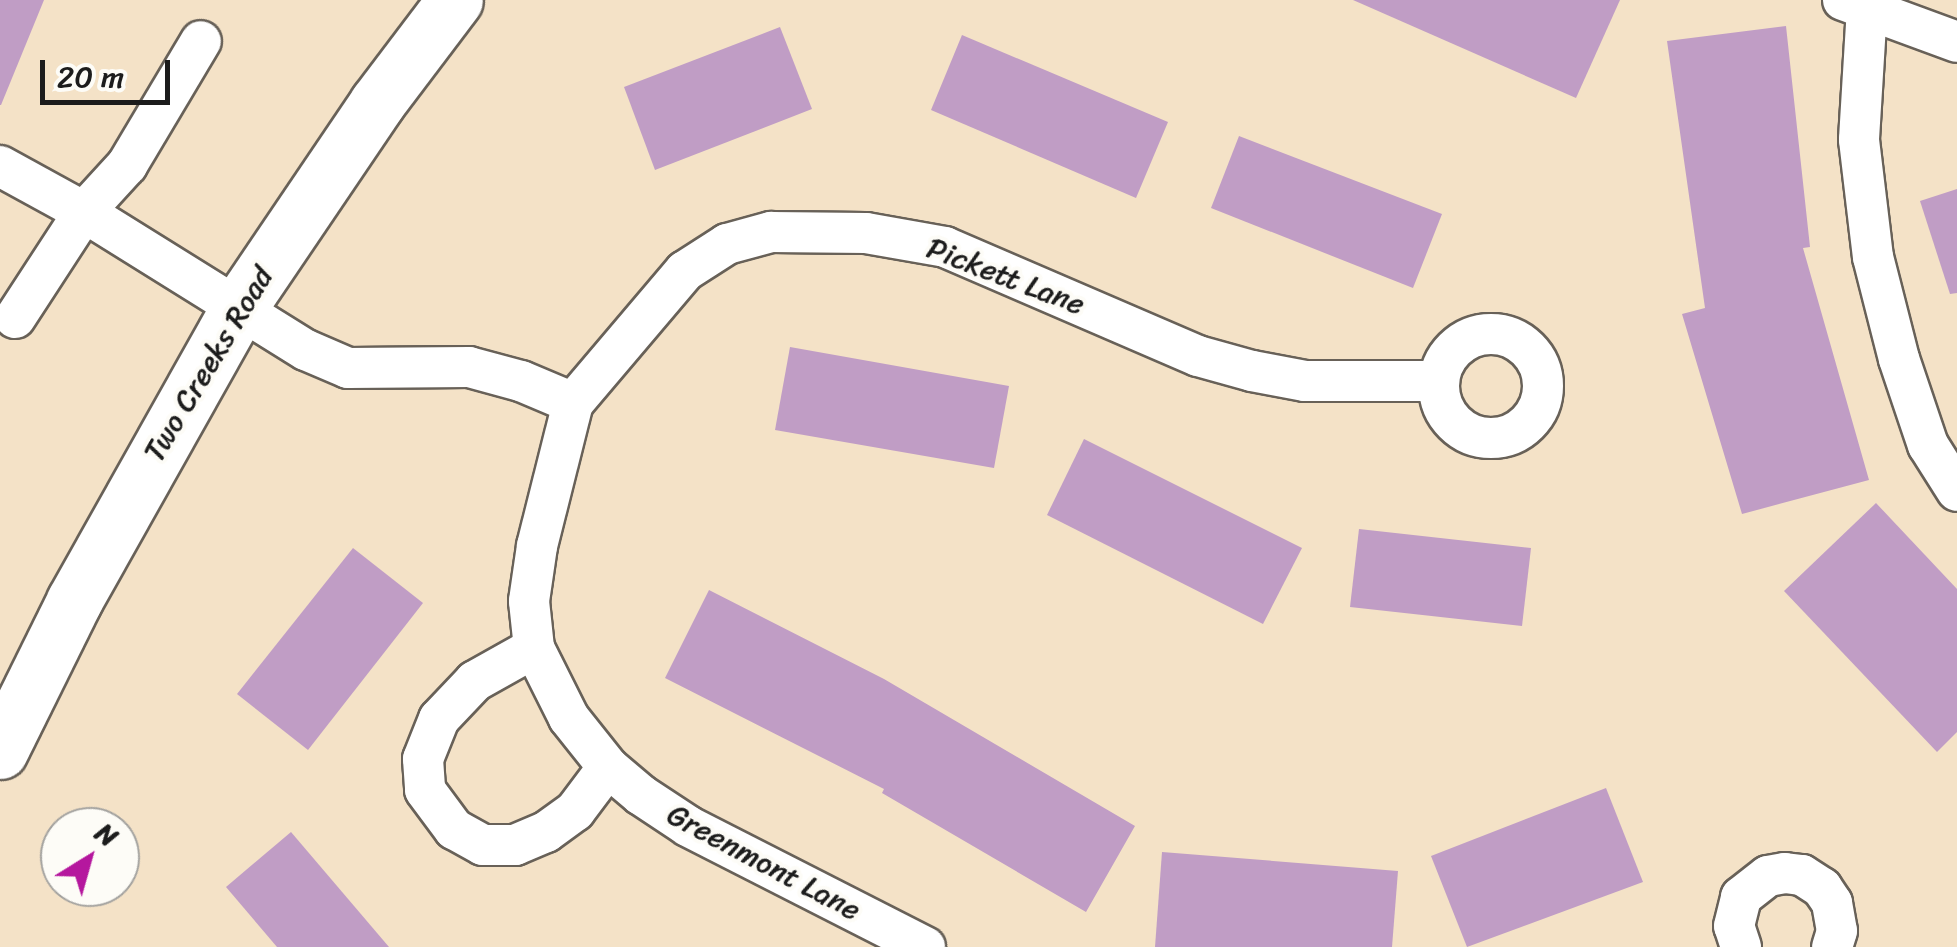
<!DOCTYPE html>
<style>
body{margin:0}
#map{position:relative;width:1957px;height:947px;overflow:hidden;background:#f4e2c7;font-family:Sriracha,sans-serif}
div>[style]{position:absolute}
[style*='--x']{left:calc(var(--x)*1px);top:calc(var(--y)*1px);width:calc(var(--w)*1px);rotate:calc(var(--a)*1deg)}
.building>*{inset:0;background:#c09dc5}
.roads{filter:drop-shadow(2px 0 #686158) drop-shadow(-2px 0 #686158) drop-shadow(0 2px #686158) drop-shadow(0 -2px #686158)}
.street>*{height:40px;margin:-20px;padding:0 20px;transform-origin:20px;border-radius:20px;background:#fff}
.street>.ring{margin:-20px;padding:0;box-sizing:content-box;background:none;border:40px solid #fff;border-radius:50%}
.secondary>*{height:55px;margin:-27.5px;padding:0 27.5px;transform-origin:27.5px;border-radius:27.5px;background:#fff}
span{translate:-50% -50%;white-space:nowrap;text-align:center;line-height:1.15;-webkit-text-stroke:8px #fdfcf7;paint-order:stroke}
.street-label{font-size:30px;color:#1c1c1c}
.north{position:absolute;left:40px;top:807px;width:100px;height:100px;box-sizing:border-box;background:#fdfcf7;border:2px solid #a3a29f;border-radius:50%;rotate:37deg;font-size:28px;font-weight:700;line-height:40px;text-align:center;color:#1c1c1c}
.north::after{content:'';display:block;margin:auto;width:35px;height:45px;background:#b5179e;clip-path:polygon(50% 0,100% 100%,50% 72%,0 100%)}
.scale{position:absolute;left:40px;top:60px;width:130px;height:45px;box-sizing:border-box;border:5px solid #1c1c1c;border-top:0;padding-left:12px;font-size:30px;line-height:35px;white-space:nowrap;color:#1c1c1c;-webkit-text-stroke:8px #fdfcf7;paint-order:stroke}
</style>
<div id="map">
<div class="building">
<div style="clip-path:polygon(0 0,44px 0,1px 105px,0 105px)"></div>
<div style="clip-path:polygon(1353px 0,1620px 0,1576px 98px)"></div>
<div style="clip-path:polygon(1786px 26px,1810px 247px,1803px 248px,1869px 480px,1742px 514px,1682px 314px,1705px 308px,1667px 41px)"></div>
<div style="clip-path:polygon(780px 27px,812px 109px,655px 170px,624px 87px)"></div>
<div style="clip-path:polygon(962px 35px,1168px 122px,1136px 198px,931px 110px)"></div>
<div style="clip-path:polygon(1239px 136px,1442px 214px,1413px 288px,1211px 208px)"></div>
<div style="clip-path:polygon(1957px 189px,1957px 293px,1950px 294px,1920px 201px)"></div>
<div style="clip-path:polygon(790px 347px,1009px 386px,994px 468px,775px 430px)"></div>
<div style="clip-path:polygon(1084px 439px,1302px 548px,1263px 624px,1047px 515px)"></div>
<div style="clip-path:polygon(1876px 503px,1957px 589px,1957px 732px,1937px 752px,1784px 591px)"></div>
<div style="clip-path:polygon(1359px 529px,1531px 548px,1522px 626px,1350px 607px)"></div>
<div style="clip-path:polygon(353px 548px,423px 603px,308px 750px,237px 694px)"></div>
<div style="clip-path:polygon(709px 590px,884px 679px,1135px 826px,1086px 912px,882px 793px,884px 789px,665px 678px)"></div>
<div style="clip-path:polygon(1606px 788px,1643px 882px,1467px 947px,1431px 856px)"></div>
<div style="clip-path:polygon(291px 832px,389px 947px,277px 947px,226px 887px)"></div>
<div style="clip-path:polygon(1162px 852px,1398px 871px,1392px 947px,1155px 947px)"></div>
</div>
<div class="roads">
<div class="street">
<div style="--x:1843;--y:0;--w:121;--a:20.2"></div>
<div style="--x:1867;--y:8;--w:132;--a:93.5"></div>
<div style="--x:1859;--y:140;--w:118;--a:83.2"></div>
<div style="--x:1873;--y:257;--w:105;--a:75.7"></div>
<div style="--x:1899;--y:359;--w:91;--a:71.4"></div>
<div style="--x:1928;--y:445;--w:54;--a:57.8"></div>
<div style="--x:0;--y:166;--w:96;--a:28.7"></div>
<div style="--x:84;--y:212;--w:261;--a:31.9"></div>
<div style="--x:306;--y:350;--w:46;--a:23.2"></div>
<div style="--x:348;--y:368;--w:121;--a:-0.5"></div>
<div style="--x:469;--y:367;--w:54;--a:15.1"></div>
<div style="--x:521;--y:381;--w:56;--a:22.9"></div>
<div style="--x:15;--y:318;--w:126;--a:-56.9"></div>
<div style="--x:84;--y:212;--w:64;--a:-47.5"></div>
<div style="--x:127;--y:165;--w:144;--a:-59.2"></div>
<div class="ring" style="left:1439px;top:334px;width:64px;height:64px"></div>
<div style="--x:534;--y:648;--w:68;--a:150.8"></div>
<div style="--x:475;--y:681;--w:52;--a:133.5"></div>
<div style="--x:439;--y:719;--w:43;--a:111.8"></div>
<div style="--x:423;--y:759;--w:31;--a:86"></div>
<div style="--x:425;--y:790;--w:49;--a:53.4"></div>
<div style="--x:454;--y:829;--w:33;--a:29"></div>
<div style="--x:483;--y:845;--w:32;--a:0"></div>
<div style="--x:515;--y:845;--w:34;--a:-23"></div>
<div style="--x:546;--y:832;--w:36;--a:-36"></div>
<div style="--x:575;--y:811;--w:55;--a:-53.1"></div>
<div style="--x:925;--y:947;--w:266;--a:-153"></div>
<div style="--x:688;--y:826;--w:56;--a:-146.6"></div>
<div style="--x:641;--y:795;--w:43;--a:-139.7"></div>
<div style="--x:608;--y:767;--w:63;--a:-128.5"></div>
<div style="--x:569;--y:718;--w:78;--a:-116.6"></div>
<div style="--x:534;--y:648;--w:47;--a:-96.1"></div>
<div style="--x:529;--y:601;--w:56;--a:-81.7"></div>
<div style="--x:537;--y:546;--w:147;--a:-75.9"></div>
<div style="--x:573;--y:403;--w:173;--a:-49.7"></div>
<div style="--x:685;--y:271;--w:50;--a:-32.7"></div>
<div style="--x:727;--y:244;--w:46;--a:-15.3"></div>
<div style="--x:771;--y:232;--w:95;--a:0.6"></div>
<div style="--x:866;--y:233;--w:80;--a:10"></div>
<div style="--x:945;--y:247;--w:275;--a:23.3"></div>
<div style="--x:1198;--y:356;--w:56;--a:15.5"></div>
<div style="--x:1252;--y:371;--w:54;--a:10.7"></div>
<div style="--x:1305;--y:381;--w:133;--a:0"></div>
<div style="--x:1741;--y:947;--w:22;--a:-108"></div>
<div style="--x:1734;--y:926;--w:30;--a:-76"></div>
<div style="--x:1741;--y:897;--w:34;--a:-38"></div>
<div style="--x:1768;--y:876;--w:17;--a:-10"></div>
<div style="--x:1785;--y:873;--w:17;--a:7"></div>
<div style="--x:1802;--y:875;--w:24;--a:33"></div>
<div style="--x:1822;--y:888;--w:18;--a:56"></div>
<div style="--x:1832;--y:903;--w:28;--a:80"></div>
<div style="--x:1837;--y:931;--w:17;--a:107"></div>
</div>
<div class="secondary">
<div style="--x:0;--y:751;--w:167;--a:-63.7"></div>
<div style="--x:74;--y:601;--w:337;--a:-60.7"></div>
<div style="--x:239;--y:307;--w:246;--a:-55.9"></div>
<div style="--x:377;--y:103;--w:129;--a:-52.9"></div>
</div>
</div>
<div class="street-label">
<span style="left:1006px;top:276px;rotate:21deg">Pickett Lane</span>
<span style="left:208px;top:364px;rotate:-59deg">Two Creeks Road</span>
<span style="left:764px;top:862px;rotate:28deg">Greenmont Lane</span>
</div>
<div class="north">N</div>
<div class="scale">20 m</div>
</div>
